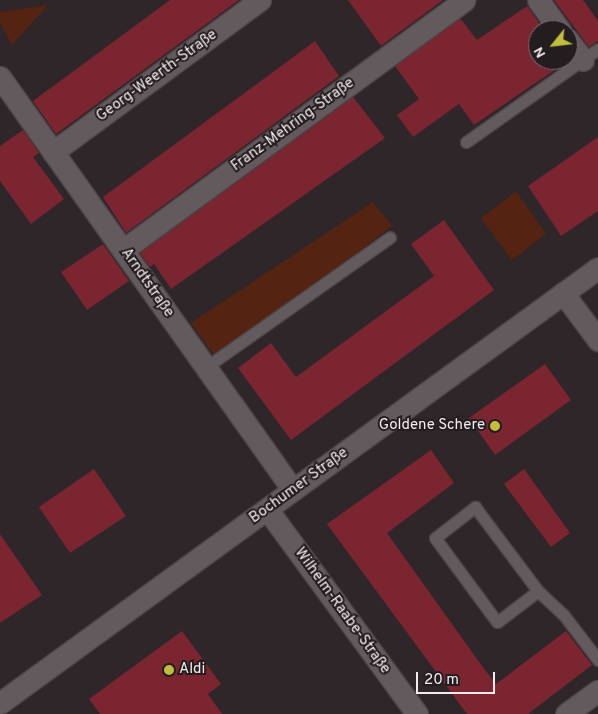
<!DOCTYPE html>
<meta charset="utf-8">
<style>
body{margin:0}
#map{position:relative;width:598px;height:714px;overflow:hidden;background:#2e2629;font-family:Overpass,sans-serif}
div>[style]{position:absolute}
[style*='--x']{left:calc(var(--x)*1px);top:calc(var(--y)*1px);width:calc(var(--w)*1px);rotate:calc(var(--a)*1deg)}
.green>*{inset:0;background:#542312}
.building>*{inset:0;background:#7a2530}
.roads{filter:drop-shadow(1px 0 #4b4447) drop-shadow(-1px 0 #4b4447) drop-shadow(0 1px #4b4447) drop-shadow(0 -1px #4b4447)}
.service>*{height:11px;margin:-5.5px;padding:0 5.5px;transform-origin:5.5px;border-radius:5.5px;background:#635a5d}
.minor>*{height:21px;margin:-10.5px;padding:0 10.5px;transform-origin:10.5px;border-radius:10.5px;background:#635a5d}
.dots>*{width:14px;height:14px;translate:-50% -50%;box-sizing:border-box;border:2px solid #241d1f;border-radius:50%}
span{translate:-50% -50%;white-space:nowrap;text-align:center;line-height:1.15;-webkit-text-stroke:4px #241d1f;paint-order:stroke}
.street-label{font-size:15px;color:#f1ebed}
.poi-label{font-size:15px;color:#f1ebed}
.right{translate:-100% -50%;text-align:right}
.left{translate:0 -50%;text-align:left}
.north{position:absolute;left:528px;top:20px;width:50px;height:50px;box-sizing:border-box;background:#241d1f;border:1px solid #766f71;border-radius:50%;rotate:241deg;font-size:14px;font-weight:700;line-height:20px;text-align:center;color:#f1ebed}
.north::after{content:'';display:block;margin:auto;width:18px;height:22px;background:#c3bd3e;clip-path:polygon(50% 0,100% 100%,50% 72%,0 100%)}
.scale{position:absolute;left:416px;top:672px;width:79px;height:22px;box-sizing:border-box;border:2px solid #f1ebed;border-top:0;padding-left:6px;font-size:15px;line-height:18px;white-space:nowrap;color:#f1ebed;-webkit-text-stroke:4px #241d1f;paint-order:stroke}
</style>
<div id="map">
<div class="green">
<div style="clip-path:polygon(48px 5px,12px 45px,0 22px,0 12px)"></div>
<div style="clip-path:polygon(516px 191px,546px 234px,512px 260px,481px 218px)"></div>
<div style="clip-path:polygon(373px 202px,392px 226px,281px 311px,215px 356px,191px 323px)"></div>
</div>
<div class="building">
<div style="clip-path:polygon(170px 0,239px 0,56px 134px,33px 101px)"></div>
<div style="clip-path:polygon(348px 0,443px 0,381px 46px)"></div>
<div style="clip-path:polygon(554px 0,583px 0,598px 21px,598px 41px,589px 47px)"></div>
<div style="clip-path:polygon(527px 6px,544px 30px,538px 30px,538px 60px,568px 61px,474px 125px,459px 104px,413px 137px,397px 115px,419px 99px,395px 66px,460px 18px,477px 40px)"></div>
<div style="clip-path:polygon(315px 41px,339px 76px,126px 233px,103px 197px)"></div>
<div style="clip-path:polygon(353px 97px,385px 138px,171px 289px,154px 264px,150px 267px,140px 253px)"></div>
<div style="clip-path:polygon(23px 130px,39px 153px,33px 157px,64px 199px,31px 224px,0 181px,0 146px)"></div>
<div style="clip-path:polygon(598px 137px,598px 211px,561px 236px,528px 186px)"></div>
<div style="clip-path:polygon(444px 220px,494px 290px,291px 440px,238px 368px,271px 343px,296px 377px,434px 276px,411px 244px)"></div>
<div style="clip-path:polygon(103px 244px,129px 281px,87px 310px,61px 272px)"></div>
<div style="clip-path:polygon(545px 364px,571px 400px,495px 455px,469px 418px)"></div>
<div style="clip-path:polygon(431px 450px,454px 483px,387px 533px,482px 666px,496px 684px,566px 631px,592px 665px,528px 714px,467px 714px,327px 524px)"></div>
<div style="clip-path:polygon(94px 469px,126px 516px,70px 553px,39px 507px)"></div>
<div style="clip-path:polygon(524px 469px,570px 533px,551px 547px,504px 484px)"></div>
<div style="clip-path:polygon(0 534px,42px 595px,0 623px)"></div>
<div style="clip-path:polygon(182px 631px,221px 684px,208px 694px,222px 714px,100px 714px,89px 699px)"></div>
</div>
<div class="roads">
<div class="service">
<div style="--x:466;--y:142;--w:161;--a:-35.2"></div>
<div style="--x:206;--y:367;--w:225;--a:-35.2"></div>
<div style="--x:538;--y:591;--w:51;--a:142.9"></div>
<div style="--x:497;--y:622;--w:104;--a:-126.4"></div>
<div style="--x:435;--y:538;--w:51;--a:-37.8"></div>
<div style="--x:475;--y:507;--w:105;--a:53.1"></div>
<div style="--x:538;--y:591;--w:34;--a:43"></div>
<div style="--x:563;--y:614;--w:58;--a:52.7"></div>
</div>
<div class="minor">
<div style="--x:538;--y:0;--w:37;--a:54"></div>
<div style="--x:568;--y:40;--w:25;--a:53"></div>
<div style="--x:0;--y:77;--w:506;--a:54.65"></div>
<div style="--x:53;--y:152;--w:257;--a:-36.3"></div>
<div style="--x:123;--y:250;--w:423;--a:-36.2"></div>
<div style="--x:563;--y:293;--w:59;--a:53.3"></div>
<div style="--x:267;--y:509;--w:254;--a:53.8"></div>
<div style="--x:0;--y:703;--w:739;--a:-36.03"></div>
<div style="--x:566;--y:714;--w:39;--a:-36"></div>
</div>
</div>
<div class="dots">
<div style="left:495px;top:426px;background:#c3bd3e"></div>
<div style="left:169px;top:670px;background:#c3bd3e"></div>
</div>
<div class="street-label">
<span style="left:157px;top:76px;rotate:-36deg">Georg-Weerth-Straße</span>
<span style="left:293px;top:125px;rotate:-36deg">Franz-Mehring-Straße</span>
<span style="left:147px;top:283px;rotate:55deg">Arndtstraße</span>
<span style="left:299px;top:486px;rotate:-36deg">Bochumer Straße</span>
<span style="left:342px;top:611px;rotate:54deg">Wilhelm-Raabe-Straße</span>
</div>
<div class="poi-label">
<span class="right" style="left:485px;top:426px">Goldene Schere</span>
<span class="left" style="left:179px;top:670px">Aldi</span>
</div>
<div class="north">N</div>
<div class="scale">20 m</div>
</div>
